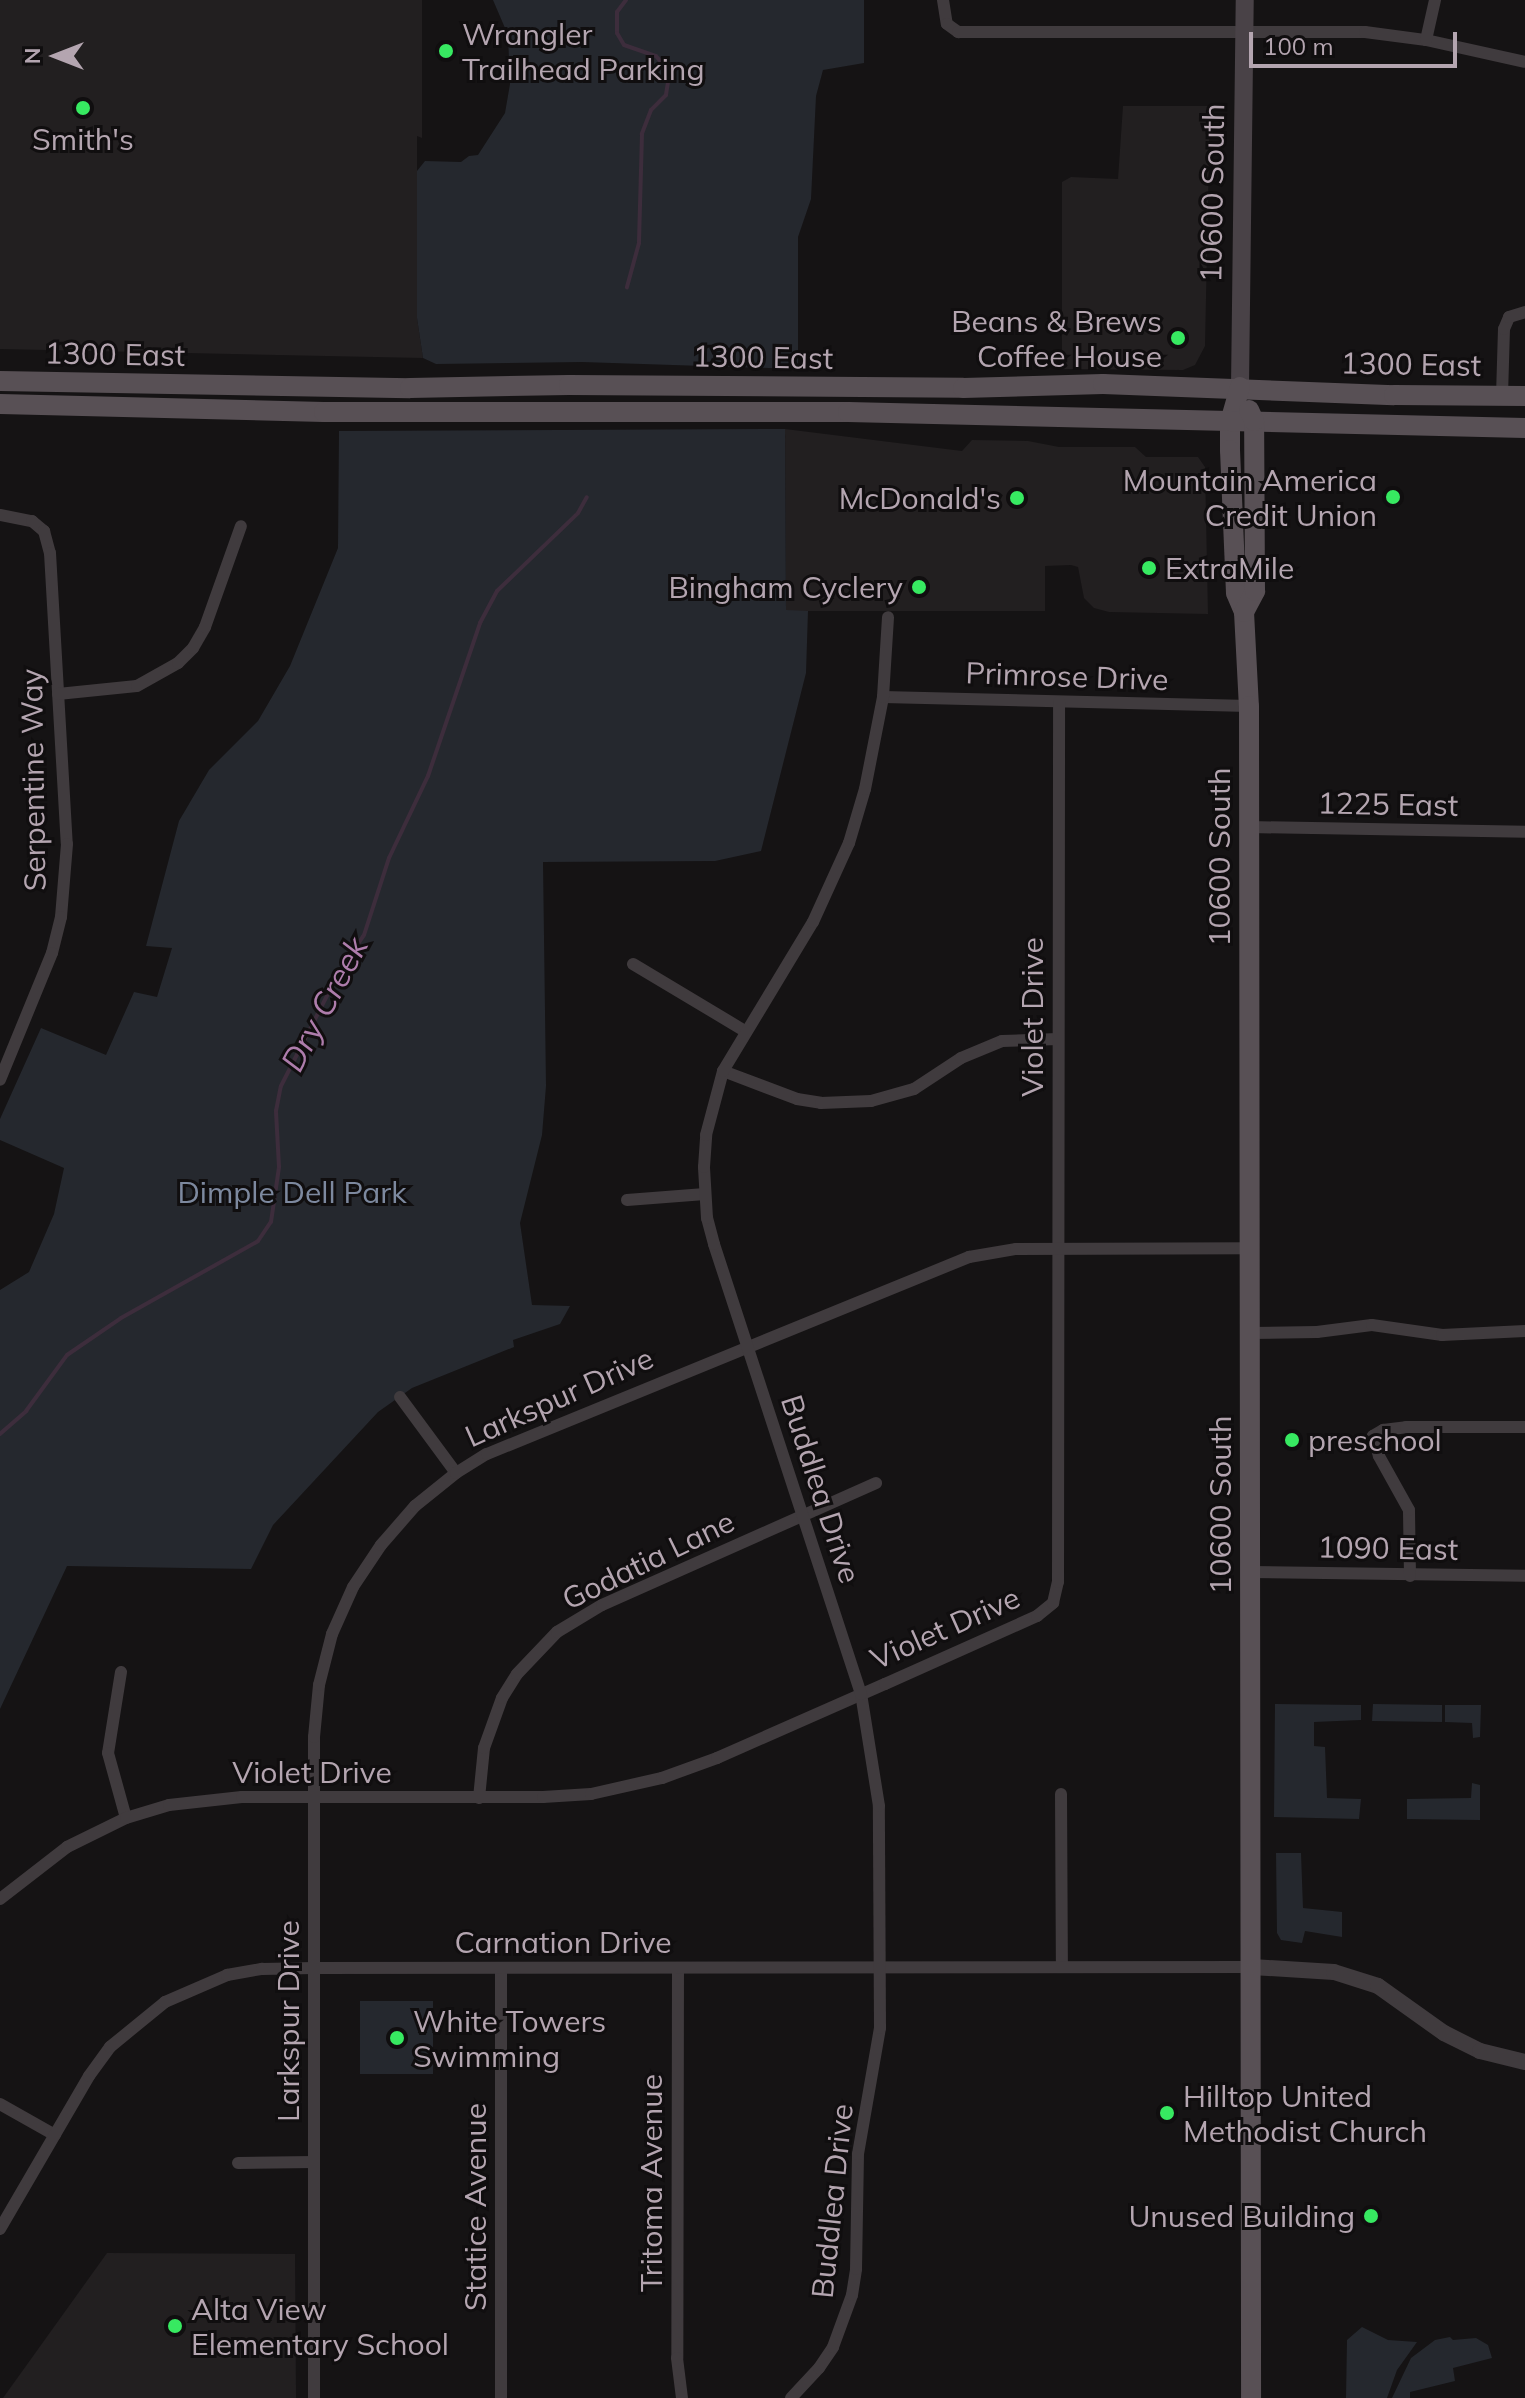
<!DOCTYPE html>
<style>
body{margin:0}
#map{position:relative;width:1525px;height:2398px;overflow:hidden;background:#151314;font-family:Mulish,sans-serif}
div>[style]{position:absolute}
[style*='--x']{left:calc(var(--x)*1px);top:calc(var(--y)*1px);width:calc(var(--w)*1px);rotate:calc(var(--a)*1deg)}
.built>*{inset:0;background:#221f20}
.green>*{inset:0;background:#25282e}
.stream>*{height:4px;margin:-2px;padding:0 2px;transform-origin:2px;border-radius:2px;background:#3d2d3c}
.minor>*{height:12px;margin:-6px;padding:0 6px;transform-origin:6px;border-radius:6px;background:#403b3e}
.tertiary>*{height:16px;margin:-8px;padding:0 8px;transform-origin:8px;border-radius:8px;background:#403b3e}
.secondary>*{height:18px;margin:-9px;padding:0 9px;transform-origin:9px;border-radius:9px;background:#494247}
.primary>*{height:20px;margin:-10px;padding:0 10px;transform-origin:10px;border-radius:10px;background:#585055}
.dots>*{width:22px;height:22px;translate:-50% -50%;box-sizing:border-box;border:4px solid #100e0f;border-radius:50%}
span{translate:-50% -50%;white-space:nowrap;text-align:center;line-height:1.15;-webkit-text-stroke:6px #100e0f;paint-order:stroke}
.poi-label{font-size:30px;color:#b4a5b0}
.left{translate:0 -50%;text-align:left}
.right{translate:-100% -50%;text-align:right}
.street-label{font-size:30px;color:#b4a5b0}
.park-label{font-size:30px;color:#7d899f}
.water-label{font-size:32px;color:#ae7dac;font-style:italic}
.north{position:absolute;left:16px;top:16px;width:80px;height:80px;-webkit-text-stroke:6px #100e0f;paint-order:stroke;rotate:270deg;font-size:22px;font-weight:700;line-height:32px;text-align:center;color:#b4a5b0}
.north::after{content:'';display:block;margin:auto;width:28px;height:36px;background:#b4a5b0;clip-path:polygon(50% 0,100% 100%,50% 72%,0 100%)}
.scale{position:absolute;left:1249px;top:32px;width:208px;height:36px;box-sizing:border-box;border:4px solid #b4a5b0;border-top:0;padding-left:10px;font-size:24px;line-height:28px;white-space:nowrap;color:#b4a5b0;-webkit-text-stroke:6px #100e0f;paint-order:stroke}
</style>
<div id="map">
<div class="built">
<div style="clip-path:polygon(0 0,422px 0,422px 138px,417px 136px,417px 318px,423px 358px,0 349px)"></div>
<div style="clip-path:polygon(1123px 106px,1210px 106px,1205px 346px,1195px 365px,1183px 370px,1062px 369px,1062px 182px,1071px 177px,1118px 179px)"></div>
<div style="clip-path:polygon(785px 429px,962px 451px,972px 440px,1028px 441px,1059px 447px,1135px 447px,1146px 457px,1198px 457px,1205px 467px,1208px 614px,1109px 612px,1094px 608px,1084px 598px,1078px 567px,1071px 565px,1045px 566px,1045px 611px,786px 611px)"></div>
<div style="clip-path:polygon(107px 2253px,295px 2254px,296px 2398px,3px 2398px)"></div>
</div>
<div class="green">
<div style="clip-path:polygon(493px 0,864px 0,864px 63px,823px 70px,816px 96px,811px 199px,798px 237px,798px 369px,582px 362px,436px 364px,423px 358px,417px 318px,417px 171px,425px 161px,461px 162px,469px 156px,478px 155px,505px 113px,510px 84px,508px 35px)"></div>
<div style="clip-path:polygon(785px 429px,786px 610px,808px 611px,806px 673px,761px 851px,715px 861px,543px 862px,546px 1086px,542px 1135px,520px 1223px,532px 1305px,570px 1306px,560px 1324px,513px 1340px,514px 1347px,412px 1388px,378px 1412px,273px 1525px,251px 1569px,67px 1566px,0 1709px,0 1290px,29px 1272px,54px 1214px,64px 1168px,0 1140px,0 1119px,41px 1028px,106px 1055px,134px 992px,157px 997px,172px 948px,146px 946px,179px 821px,209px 770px,258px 721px,290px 666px,338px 548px,339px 431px)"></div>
<div style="clip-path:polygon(1275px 1704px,1361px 1705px,1361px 1720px,1314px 1722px,1314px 1746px,1325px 1747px,1327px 1798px,1361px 1799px,1359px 1819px,1274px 1817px)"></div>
<div style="clip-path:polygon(1373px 1704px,1442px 1705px,1442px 1722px,1372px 1721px)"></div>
<div style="clip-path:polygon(1445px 1705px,1481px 1705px,1480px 1737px,1473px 1738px,1472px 1723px,1445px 1722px)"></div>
<div style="clip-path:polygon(1472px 1783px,1480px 1785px,1480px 1820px,1407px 1819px,1407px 1799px,1471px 1798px)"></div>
<div style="clip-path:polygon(1276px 1853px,1301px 1853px,1303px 1908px,1342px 1912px,1342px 1937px,1305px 1931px,1302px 1943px,1281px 1940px,1277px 1933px)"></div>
<div style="clip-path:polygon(360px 2001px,433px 2001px,433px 2074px,360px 2074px)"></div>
<div style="clip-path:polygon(1362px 2327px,1388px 2340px,1417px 2342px,1397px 2370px,1387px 2398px,1346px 2398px,1347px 2340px)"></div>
<div style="clip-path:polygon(1450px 2337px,1453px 2340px,1476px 2338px,1488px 2345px,1492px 2358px,1453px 2368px,1455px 2381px,1410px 2392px,1410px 2398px,1392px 2398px,1411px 2358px,1435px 2340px)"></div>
</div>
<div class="stream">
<div style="--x:626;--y:0;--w:15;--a:127"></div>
<div style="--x:617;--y:12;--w:21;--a:90"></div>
<div style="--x:617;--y:33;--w:14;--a:60"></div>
<div style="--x:624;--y:45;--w:34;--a:19"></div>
<div style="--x:656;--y:56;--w:17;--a:50"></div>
<div style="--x:667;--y:69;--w:13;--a:86"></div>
<div style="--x:668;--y:82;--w:13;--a:99"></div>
<div style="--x:666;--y:95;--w:21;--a:135"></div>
<div style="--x:651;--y:110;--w:26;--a:111"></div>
<div style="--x:642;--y:134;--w:109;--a:91.6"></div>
<div style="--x:639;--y:243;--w:46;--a:105.3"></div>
<div style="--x:0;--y:1434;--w:35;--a:-41"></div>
<div style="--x:26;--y:1411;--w:69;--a:-53.8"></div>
<div style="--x:67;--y:1355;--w:65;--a:-34.4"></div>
<div style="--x:121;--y:1318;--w:157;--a:-29.3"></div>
<div style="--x:258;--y:1241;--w:23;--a:-56"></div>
<div style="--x:271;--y:1222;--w:56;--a:-81.7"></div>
<div style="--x:279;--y:1167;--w:56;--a:-93.1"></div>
<div style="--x:276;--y:1111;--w:25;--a:-79"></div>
<div style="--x:281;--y:1086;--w:130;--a:-63"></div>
<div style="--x:340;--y:970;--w:42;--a:-55.6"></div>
<div style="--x:364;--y:935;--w:81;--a:-72"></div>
<div style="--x:389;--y:858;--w:91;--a:-64.6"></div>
<div style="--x:428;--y:776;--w:162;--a:-71.2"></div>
<div style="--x:480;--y:623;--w:36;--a:-62"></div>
<div style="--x:497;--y:591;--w:112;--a:-43.9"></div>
<div style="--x:578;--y:513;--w:18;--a:-61"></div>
</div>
<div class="minor">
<div style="--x:943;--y:0;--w:24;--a:81"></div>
<div style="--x:947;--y:24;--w:14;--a:36"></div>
<div style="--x:958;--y:32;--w:407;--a:0"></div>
<div style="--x:1365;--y:32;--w:62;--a:7.5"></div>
<div style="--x:1426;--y:40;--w:101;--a:12.5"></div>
<div style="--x:1426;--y:40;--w:41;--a:-77.3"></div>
<div style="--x:1502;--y:396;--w:67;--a:-88.3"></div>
<div style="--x:1504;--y:329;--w:13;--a:-67"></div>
<div style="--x:1509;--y:317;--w:17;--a:-17"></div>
<div style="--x:0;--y:515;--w:33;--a:11"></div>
<div style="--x:32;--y:521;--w:16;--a:40"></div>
<div style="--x:44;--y:531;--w:23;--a:75"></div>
<div style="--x:50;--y:553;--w:291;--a:86.7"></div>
<div style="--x:67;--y:844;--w:73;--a:94.7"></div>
<div style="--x:61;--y:917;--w:37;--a:104"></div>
<div style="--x:52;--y:953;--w:137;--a:112.3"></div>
<div style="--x:58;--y:694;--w:79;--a:-5.8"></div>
<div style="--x:137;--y:686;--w:47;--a:-29.3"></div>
<div style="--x:178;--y:663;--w:21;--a:-45"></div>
<div style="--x:193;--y:648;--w:24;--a:-60"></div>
<div style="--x:205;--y:627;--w:107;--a:-70.4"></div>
<div style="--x:883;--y:697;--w:366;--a:1.4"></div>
<div style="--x:1249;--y:827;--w:276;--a:1"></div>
<div style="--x:633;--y:964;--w:131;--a:30.9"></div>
<div style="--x:723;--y:1071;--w:79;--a:20.7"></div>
<div style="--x:797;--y:1099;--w:24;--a:9"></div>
<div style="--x:821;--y:1103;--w:50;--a:-2.3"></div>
<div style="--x:871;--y:1101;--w:45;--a:-15.6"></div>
<div style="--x:914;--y:1089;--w:56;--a:-33.4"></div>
<div style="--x:961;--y:1058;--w:44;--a:-22.5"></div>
<div style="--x:1002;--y:1041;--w:56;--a:-2"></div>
<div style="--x:627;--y:1200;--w:78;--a:-4.4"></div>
<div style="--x:1249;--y:1333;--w:68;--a:-0.8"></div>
<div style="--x:1317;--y:1332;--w:55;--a:-7.3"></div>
<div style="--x:1372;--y:1325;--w:71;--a:8.1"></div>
<div style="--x:1442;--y:1335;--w:83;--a:-2.8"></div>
<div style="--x:400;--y:1397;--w:94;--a:53.6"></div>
<div style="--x:1250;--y:1572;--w:275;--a:0.8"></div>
<div style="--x:1410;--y:1576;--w:66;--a:-90.9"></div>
<div style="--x:1409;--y:1510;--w:62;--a:-119.1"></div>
<div style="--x:1379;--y:1456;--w:21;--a:-107"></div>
<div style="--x:1373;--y:1436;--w:12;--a:-31"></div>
<div style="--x:1383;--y:1430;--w:23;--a:-7"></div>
<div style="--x:1406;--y:1427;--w:119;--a:0"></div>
<div style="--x:121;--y:1672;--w:82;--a:99.1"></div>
<div style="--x:108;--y:1753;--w:67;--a:74.5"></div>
<div style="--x:1061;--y:1794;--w:173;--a:89.7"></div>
<div style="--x:479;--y:1798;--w:50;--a:-84.3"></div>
<div style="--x:484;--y:1748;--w:53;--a:-70.2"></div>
<div style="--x:502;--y:1698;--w:28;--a:-58"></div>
<div style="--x:517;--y:1674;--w:58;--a:-46.4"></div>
<div style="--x:557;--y:1632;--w:52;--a:-31"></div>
<div style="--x:602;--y:1605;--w:300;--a:-24"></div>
<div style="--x:0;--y:1899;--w:85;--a:-37.8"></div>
<div style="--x:67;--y:1847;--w:66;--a:-26.2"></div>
<div style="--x:126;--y:1818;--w:45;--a:-16.8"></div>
<div style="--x:169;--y:1805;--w:73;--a:-6.3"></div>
<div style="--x:242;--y:1797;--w:301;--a:0"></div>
<div style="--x:543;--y:1797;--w:48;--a:-3.6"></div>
<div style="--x:591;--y:1794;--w:73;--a:-12.7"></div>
<div style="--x:662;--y:1778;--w:59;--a:-20"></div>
<div style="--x:717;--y:1758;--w:184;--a:-23.8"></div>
<div style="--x:885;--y:1684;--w:167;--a:-24.1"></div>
<div style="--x:1037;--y:1616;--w:21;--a:-39"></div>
<div style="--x:1053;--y:1603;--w:22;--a:-77"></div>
<div style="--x:1058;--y:1582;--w:880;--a:-89.93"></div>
<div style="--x:501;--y:1968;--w:430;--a:90"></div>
<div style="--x:678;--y:1968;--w:390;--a:90.1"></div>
<div style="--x:677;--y:2358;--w:40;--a:82.9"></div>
<div style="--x:0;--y:2104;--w:63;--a:29.4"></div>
<div style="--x:238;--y:2163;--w:76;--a:-0.8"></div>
<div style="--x:0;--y:2229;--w:177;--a:-59.8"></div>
<div style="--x:89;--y:2076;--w:36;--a:-54"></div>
<div style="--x:110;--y:2047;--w:71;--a:-39.3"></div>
<div style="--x:165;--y:2002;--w:68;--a:-23.5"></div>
<div style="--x:227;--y:1975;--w:36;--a:-10"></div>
<div style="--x:262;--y:1969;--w:52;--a:-1.1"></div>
<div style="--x:314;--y:1968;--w:938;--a:-0.06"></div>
<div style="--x:314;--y:2398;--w:661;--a:-90"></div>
<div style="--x:314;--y:1737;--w:52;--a:-84.5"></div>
<div style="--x:319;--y:1685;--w:53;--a:-75.7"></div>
<div style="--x:332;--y:1634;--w:51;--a:-65.9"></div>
<div style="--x:353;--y:1587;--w:50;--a:-56.3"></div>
<div style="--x:381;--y:1545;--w:52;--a:-48.9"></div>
<div style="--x:415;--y:1506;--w:53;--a:-38.8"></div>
<div style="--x:456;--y:1473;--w:36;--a:-32"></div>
<div style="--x:487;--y:1454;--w:521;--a:-22.23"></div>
<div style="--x:969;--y:1257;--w:48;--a:-9.7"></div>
<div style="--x:1016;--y:1249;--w:233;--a:-0.2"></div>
<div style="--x:791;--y:2398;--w:41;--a:-47"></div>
<div style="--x:819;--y:2368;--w:25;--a:-56"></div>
<div style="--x:833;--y:2347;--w:55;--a:-69.9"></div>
<div style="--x:852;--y:2295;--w:26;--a:-81"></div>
<div style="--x:856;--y:2269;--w:115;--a:-89"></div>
<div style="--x:858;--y:2154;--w:128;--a:-80.1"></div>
<div style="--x:880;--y:2028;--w:222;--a:-90.3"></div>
<div style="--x:879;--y:1806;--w:113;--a:-99.1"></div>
<div style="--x:861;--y:1694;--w:473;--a:-108.1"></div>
<div style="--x:714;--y:1244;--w:27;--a:-105"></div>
<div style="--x:707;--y:1218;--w:51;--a:-93.4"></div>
<div style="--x:704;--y:1167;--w:32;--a:-86"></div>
<div style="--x:706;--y:1135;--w:66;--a:-75.1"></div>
<div style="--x:723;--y:1071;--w:174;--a:-58.9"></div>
<div style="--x:813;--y:922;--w:87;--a:-65.5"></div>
<div style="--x:849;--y:843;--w:56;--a:-73.5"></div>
<div style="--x:865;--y:789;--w:94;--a:-78.9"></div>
<div style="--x:883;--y:697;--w:80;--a:-86.4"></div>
</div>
<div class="tertiary">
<div style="--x:1252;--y:1967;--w:82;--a:3.5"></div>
<div style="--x:1334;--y:1972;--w:46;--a:17.7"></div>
<div style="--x:1378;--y:1986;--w:81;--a:35.5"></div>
<div style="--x:1444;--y:2033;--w:40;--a:26.6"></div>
<div style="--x:1480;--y:2051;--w:46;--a:13.7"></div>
</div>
<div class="secondary">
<div style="--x:1240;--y:387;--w:387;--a:-89.3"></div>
</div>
<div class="primary">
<div style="--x:0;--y:381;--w:410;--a:1"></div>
<div style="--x:410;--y:388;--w:159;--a:-1.1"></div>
<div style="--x:569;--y:385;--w:394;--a:0.4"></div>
<div style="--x:963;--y:388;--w:140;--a:-1.6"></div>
<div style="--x:1103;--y:384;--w:291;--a:2.2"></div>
<div style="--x:1394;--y:395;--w:131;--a:0.4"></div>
<div style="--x:1240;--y:387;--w:35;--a:106"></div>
<div style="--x:1230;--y:421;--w:29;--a:90"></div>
<div style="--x:1230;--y:450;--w:143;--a:87.6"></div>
<div style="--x:1236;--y:593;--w:21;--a:67"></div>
<div style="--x:1244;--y:612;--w:94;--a:87"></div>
<div style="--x:1249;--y:706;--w:1692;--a:89.93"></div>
<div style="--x:0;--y:404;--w:324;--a:1.4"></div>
<div style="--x:324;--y:412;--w:524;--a:0"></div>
<div style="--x:848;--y:412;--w:677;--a:1.35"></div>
<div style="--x:1244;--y:612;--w:24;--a:-62"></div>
<div style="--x:1255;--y:591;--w:170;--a:-90.3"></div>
<div style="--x:1254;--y:421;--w:12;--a:-114"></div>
</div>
<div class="dots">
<div style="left:446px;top:51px;background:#37e961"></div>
<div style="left:83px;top:108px;background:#37e961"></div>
<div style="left:1178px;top:338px;background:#37e961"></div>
<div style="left:1393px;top:497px;background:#37e961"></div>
<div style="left:1017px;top:498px;background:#37e961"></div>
<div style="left:1149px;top:568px;background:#37e961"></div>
<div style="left:919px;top:587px;background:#37e961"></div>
<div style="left:1292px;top:1440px;background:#37e961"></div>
<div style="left:397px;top:2038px;background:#37e961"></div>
<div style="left:1167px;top:2113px;background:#37e961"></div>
<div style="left:1371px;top:2216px;background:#37e961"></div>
<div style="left:175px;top:2326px;background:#37e961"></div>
</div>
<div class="poi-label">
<span class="left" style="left:462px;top:51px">Wrangler<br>Trailhead Parking</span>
<span style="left:83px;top:139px">Smith's</span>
<span class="right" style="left:1162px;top:338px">Beans &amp; Brews<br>Coffee House</span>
<span class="right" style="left:1377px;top:497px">Mountain America<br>Credit Union</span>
<span class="right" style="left:1001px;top:498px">McDonald's</span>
<span class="left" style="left:1165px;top:568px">ExtraMile</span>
<span class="right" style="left:903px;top:587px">Bingham Cyclery</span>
<span class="left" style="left:1308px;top:1440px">preschool</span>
<span class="left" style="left:413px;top:2038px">White Towers<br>Swimming</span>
<span class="left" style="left:1183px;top:2113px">Hilltop United<br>Methodist Church</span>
<span class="right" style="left:1355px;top:2216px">Unused Building</span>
<span class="left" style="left:191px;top:2326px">Alta View<br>Elementary School</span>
</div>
<div class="street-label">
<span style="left:1212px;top:193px;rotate:-89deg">10600 South</span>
<span style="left:115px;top:354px;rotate:1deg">1300 East</span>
<span style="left:763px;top:357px;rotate:1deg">1300 East</span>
<span style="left:1411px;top:364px;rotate:1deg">1300 East</span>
<span style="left:1067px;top:676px;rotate:2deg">Primrose Drive</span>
<span style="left:33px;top:780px;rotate:-91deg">Serpentine Way</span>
<span style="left:1388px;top:804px;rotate:1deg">1225 East</span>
<span style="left:1219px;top:857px;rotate:-90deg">10600 South</span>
<span style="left:1032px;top:1017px;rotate:-90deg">Violet Drive</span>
<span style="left:559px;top:1397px;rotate:-24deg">Larkspur Drive</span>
<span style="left:821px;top:1489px;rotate:72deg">Buddlea Drive</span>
<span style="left:1220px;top:1505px;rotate:-90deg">10600 South</span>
<span style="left:1388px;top:1548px;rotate:1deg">1090 East</span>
<span style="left:648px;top:1560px;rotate:-26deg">Godatia Lane</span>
<span style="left:945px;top:1628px;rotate:-24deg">Violet Drive</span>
<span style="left:312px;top:1772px">Violet Drive</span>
<span style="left:563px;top:1942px">Carnation Drive</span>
<span style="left:288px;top:2021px;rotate:-90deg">Larkspur Drive</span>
<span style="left:651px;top:2183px;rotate:-90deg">Tritoma Avenue</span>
<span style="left:832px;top:2201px;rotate:-84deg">Buddlea Drive</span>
<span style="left:475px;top:2207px;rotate:-90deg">Statice Avenue</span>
</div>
<div class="park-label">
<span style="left:292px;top:1192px">Dimple Dell Park</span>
</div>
<div class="water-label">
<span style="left:324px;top:1004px;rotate:-62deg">Dry Creek</span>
</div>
<div class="north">N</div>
<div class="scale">100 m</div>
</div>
